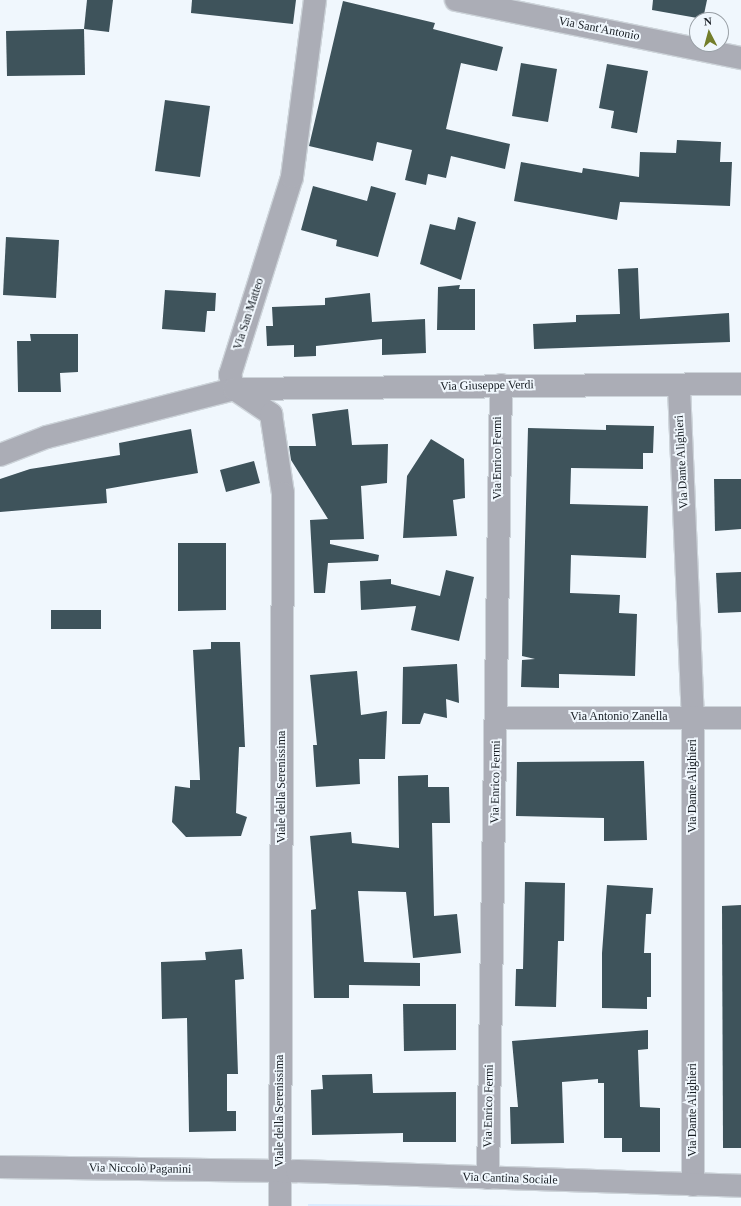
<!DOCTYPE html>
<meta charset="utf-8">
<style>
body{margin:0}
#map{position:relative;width:741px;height:1206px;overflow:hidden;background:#f0f7fd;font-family:Georgia,serif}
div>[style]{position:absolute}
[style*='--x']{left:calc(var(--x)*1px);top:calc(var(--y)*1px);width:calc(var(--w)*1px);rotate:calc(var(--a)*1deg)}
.built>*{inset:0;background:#daecff}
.building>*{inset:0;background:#3e535b}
.roads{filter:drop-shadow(1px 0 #cdd4da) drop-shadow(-1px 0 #cdd4da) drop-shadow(0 1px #cdd4da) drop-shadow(0 -1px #cdd4da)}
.minor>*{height:22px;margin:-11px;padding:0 11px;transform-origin:11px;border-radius:11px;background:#abadb6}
span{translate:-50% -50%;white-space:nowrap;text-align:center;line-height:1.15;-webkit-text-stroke:4px #f0f7fd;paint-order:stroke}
.street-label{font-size:12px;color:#151b21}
.north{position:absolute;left:689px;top:12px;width:40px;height:40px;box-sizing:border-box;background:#f0f7fd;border:1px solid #989fa5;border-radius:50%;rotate:354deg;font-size:11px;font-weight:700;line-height:16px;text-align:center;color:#151b21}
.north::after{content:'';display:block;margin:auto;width:14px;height:18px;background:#737e2b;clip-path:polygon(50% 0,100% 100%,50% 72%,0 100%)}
</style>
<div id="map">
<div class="built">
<div style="clip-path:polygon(308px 1204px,532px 1206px,308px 1206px)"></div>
</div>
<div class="building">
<div style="clip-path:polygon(87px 0,113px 0,109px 32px,84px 29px)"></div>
<div style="clip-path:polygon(192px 0,296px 0,293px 24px,191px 13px)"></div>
<div style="clip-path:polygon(653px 0,707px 0,703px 19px,652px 10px)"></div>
<div style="clip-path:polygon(343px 1px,435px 23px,433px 29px,503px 47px,497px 71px,461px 63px,446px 129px,510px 144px,505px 169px,451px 156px,446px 178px,428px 174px,426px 185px,405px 180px,412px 150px,377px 142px,373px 161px,309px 146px)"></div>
<div style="clip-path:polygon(84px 29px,85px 75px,7px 76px,6px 31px)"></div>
<div style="clip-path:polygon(521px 63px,557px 69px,548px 122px,512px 116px)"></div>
<div style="clip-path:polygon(607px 64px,648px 71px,637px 133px,611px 128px,614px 111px,599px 108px)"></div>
<div style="clip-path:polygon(165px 100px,210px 106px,200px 177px,155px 171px)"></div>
<div style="clip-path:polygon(677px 140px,721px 142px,720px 162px,732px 162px,730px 206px,620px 202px,617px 220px,514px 201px,521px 162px,582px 173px,583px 168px,639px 177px,640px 152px,676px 153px)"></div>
<div style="clip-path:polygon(313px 186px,367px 201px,371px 186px,396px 193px,378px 257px,336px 246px,337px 240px,301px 230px)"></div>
<div style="clip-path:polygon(458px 217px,476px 222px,461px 280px,420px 264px,430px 224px,455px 230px)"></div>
<div style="clip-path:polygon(6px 237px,59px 240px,56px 298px,3px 295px)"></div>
<div style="clip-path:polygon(638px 268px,640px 319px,729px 313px,730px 342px,534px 349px,533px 324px,576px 322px,576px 315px,620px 314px,618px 269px)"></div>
<div style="clip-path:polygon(460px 285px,459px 289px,475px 289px,475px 330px,437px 330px,438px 287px)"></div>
<div style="clip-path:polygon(165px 290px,216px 293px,215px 311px,207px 311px,205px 332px,162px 329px)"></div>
<div style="clip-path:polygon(370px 293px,372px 322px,425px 319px,426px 353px,382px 355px,382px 339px,316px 346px,316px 356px,294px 357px,294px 345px,267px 346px,266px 326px,273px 326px,272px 307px,325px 305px,325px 298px)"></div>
<div style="clip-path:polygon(30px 334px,78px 334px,78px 372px,60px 373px,61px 392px,18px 392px,17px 341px,31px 341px)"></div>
<div style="clip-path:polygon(348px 409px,352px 445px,388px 444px,387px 483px,361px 486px,364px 539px,330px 540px,330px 544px,379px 555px,378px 561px,328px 563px,325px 593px,314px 593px,310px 520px,328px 519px,291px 460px,289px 446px,316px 446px,312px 414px)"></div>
<div style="clip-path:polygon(606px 425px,654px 426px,653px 453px,643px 453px,643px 469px,571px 468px,570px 504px,648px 506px,646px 558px,571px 555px,570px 593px,620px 595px,619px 613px,637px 614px,635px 676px,559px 674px,559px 688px,521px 687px,522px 660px,535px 659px,522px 656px,528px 428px,606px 430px)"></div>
<div style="clip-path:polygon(191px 429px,198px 473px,106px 489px,107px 503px,0 512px,0 479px,30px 469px,120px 455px,119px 443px)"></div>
<div style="clip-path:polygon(431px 439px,464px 459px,465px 498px,453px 500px,457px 536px,403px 538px,407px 476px)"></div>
<div style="clip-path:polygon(254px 461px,260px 483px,226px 492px,220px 470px)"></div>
<div style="clip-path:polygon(714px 479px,741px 479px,741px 529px,715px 531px)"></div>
<div style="clip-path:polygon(178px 543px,226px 543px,226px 610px,178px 611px)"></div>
<div style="clip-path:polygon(446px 570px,474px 577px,459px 641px,411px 630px,416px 606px,361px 610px,360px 581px,391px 579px,391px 584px,440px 596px)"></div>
<div style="clip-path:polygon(741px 572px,741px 612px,718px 613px,716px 573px)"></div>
<div style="clip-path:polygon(51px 610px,101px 610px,101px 629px,51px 629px)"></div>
<div style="clip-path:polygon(211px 642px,240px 642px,245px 747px,239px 747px,236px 813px,247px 817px,241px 836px,186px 837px,172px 822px,175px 786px,190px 788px,190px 780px,200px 780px,193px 650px,211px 649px)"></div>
<div style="clip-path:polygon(457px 664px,459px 703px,446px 699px,447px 718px,424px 713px,420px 724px,402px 724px,403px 667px)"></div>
<div style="clip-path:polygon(357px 671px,361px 715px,387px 711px,385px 759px,359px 759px,360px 784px,316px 787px,313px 745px,317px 745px,310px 675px)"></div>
<div style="clip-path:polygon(644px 761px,647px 840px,604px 841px,604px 818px,516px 816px,517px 762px)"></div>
<div style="clip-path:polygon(428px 775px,428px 787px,449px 787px,450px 823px,432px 823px,434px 916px,457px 914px,461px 953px,413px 958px,406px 892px,358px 891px,364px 962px,420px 963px,420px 986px,349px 985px,349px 998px,314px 998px,311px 910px,316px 909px,310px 836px,351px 832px,352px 843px,399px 848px,398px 776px)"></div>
<div style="clip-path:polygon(525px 882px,565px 883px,564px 941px,558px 941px,556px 1007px,515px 1006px,516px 969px,523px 969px)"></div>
<div style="clip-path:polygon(607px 885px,653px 888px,651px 914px,646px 914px,644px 953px,651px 953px,651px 997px,647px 997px,647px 1009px,602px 1008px,602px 953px)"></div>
<div style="clip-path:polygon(741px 905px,741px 1148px,723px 1148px,722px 906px)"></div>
<div style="clip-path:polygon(242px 949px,244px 979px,235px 980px,238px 1074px,227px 1074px,227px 1111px,236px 1111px,236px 1131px,189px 1132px,187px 1018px,162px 1019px,161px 962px,206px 960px,205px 952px)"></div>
<div style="clip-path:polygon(403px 1004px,456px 1004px,456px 1050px,404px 1051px)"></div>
<div style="clip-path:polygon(648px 1030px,648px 1049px,638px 1050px,640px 1107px,660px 1108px,660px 1152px,622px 1152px,622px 1138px,604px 1138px,604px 1083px,598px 1083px,598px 1079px,562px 1082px,564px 1143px,511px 1144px,510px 1107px,518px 1107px,512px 1041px)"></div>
<div style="clip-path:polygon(372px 1074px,373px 1093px,456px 1092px,456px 1142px,403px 1142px,403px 1133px,312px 1135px,311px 1090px,323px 1089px,322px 1075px)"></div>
</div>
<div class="roads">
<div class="minor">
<div style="--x:456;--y:0;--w:291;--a:11.5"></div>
<div style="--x:679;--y:387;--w:330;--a:87.6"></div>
<div style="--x:693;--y:717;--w:468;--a:90"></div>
<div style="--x:234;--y:389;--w:45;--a:34"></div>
<div style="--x:271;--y:414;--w:80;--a:81.4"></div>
<div style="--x:283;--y:493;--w:713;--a:90.24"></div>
<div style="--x:234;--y:389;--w:15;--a:-106"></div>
<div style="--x:230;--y:375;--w:207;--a:-72.6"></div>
<div style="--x:292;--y:177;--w:178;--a:-82.6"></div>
<div style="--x:0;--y:455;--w:50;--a:-21"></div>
<div style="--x:47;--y:437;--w:193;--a:-14.4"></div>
<div style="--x:234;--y:389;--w:507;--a:-0.57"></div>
<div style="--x:497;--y:718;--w:244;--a:0"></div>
<div style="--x:0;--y:1167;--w:297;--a:0.8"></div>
<div style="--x:297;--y:1171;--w:444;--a:1.9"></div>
<div style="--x:488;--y:1178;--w:793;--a:-89.06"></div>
</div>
</div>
<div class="street-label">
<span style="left:599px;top:29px;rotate:11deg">Via Sant'Antonio</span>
<span style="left:249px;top:314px;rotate:-72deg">Via San Matteo</span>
<span style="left:487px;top:386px;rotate:-1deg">Via Giuseppe Verdi</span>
<span style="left:498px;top:458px;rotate:-90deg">Via Enrico Fermi</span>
<span style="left:682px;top:462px;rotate:-93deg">Via Dante Alighieri</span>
<span style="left:619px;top:717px">Via Antonio Zanella</span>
<span style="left:496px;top:782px;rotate:-89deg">Via Enrico Fermi</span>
<span style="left:693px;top:786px;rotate:-90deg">Via Dante Alighieri</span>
<span style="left:282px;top:787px;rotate:-90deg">Viale della Serenissima</span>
<span style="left:489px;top:1106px;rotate:-89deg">Via Enrico Fermi</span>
<span style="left:693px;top:1110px;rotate:-90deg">Via Dante Alighieri</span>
<span style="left:280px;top:1111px;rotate:-90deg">Viale della Serenissima</span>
<span style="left:140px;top:1169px;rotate:1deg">Via Niccolò Paganini</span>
<span style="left:510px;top:1179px;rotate:2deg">Via Cantina Sociale</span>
</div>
<div class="north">N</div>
</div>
